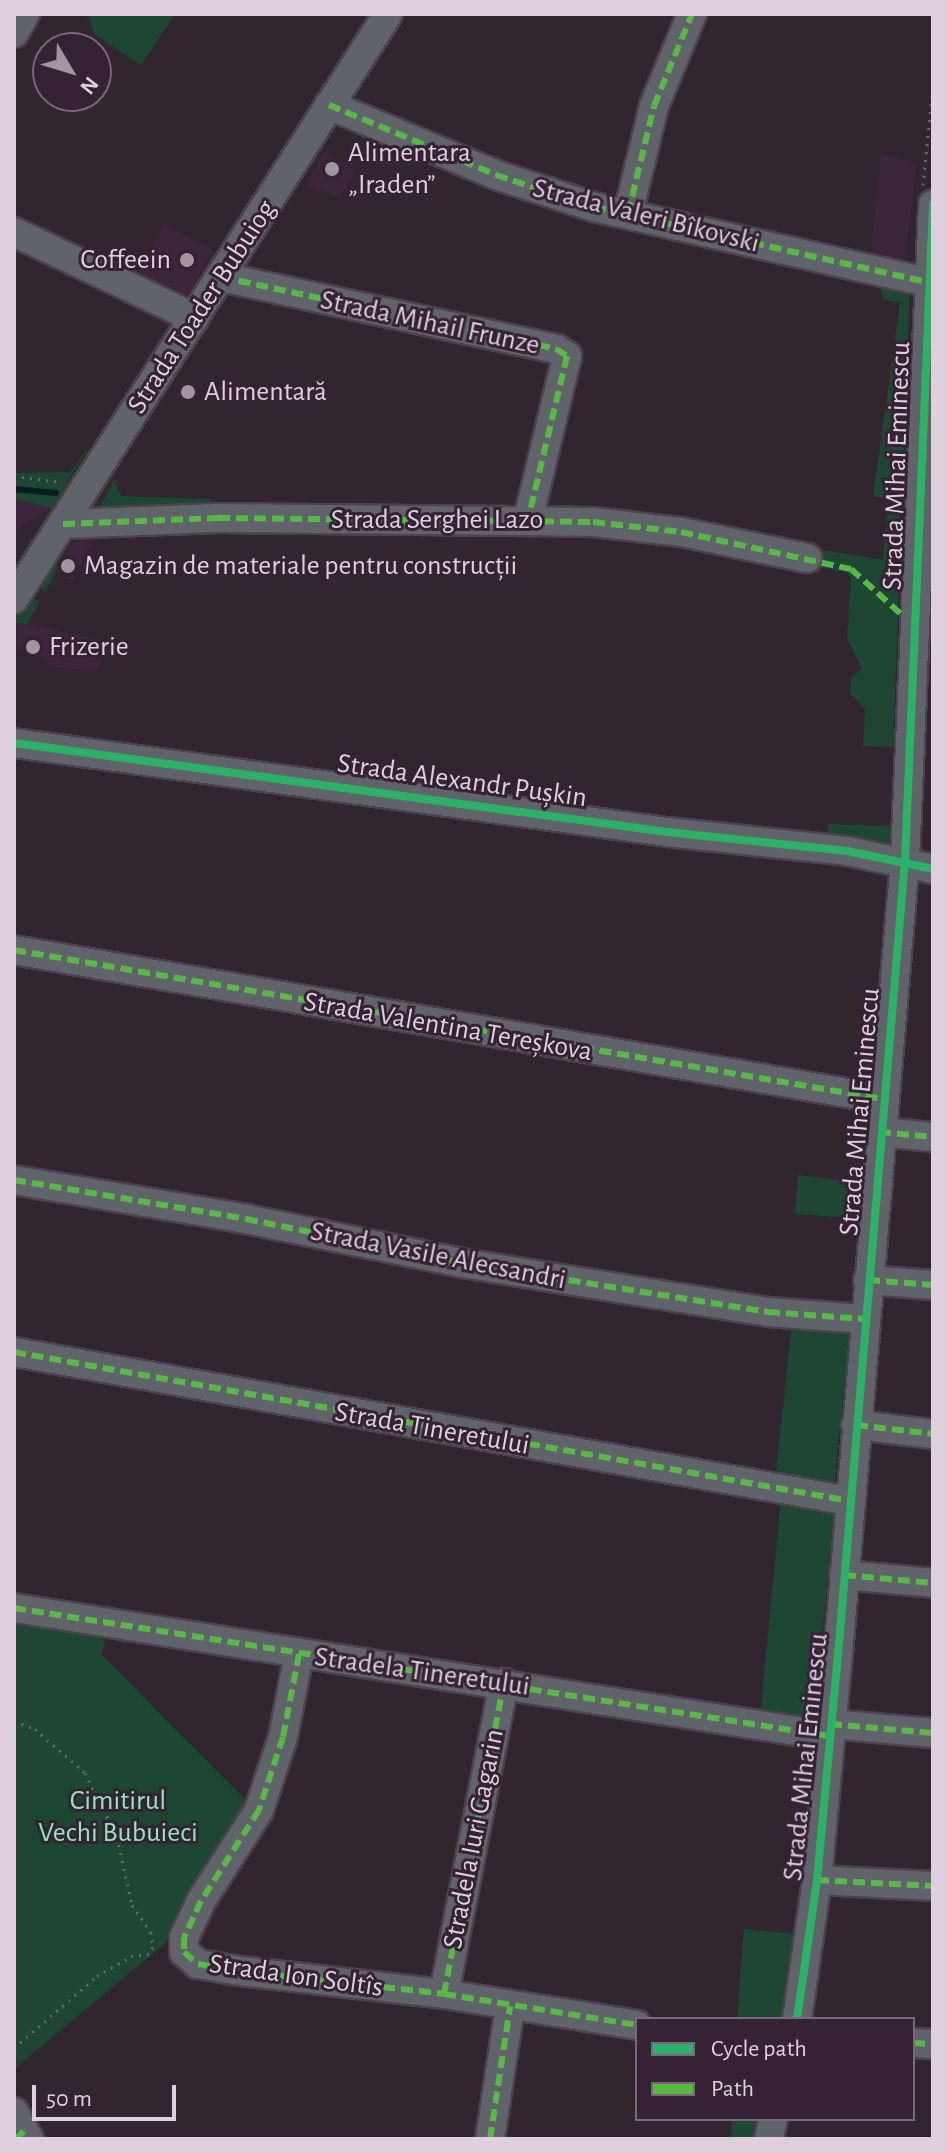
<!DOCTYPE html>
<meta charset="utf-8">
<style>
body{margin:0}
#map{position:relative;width:947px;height:2153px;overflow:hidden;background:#312630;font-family:"Alegreya Sans",sans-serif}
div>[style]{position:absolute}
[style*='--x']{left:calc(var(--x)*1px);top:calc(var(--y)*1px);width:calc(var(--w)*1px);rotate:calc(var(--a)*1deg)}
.built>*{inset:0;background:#3d263b}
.green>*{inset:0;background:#1d4633}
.stream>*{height:6px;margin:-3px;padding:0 3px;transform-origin:3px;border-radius:3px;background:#081d21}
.path>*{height:3px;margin-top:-1.5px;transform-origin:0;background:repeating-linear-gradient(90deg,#67666c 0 2px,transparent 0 8px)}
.roads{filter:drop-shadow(2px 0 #4c424b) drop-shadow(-2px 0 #4c424b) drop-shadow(0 2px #4c424b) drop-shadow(0 -2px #4c424b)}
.minor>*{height:28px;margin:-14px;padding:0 14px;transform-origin:14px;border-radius:14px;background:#61636a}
.quiet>*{height:6px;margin-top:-3px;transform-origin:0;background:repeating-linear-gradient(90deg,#58b947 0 12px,transparent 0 18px)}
.cycleway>*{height:8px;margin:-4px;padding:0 4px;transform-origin:4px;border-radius:4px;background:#2db169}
.dots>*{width:22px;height:22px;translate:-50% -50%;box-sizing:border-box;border:4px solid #352234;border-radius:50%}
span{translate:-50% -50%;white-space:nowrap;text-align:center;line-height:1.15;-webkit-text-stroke:6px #352234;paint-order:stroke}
.poi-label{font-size:28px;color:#ded1dd}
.left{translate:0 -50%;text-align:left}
.right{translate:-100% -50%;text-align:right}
.street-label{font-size:28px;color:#ded1dd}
.park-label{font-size:28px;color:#8de8ba}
.frame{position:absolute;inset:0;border:16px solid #ded1dd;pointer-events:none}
.legend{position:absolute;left:635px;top:2017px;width:280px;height:104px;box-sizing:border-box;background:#352234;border:2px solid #796878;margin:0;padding:10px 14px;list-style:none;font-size:24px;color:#ded1dd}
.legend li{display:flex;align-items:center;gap:16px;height:40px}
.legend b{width:40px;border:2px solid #796878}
.north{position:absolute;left:32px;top:32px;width:80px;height:80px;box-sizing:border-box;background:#352234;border:2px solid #796878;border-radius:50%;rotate:128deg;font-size:22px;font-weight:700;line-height:32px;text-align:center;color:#ded1dd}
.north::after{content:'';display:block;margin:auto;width:28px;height:36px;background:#a195a0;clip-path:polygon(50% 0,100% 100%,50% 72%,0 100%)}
.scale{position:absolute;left:32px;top:2085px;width:144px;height:36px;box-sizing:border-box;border:4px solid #ded1dd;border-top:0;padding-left:10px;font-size:24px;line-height:28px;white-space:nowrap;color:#ded1dd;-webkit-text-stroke:6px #352234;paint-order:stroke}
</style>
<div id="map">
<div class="built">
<div style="clip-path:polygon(325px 152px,355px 170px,340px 198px,305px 185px)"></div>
<div style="clip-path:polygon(881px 154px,917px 163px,903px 269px,870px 263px)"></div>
<div style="clip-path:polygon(164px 224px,213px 250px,188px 295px,138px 273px)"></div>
<div style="clip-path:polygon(14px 499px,52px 508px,21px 526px,14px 539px)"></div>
<div style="clip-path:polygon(92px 540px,72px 582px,55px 573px,72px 543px)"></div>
<div style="clip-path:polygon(17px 622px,106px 641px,98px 671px,47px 666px,48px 660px,17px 649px)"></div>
</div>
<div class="green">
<div style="clip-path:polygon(67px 14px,175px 14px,141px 65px,94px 34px,89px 17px)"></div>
<div style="clip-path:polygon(878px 279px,910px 289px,893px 747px,863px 746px,865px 710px,850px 693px,851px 678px,862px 669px,847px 639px,851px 578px,847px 572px,811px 566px,816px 549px,883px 560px,888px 500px,873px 496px,900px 303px,883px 299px)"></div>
<div style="clip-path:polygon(91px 443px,52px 508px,14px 499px,14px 473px,70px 472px)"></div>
<div style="clip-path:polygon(114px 480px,121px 496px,212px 499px,204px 508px,97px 512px)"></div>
<div style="clip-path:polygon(933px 494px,933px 645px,926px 646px)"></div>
<div style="clip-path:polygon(58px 554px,64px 556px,45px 592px,37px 583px)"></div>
<div style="clip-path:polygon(28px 598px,40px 601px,27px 624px,14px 622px)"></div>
<div style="clip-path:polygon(828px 824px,890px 826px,890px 843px,828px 841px)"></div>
<div style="clip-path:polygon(798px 1175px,864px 1183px,860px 1219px,795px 1214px)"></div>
<div style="clip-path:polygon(792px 1323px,850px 1328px,834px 1488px,775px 1481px)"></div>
<div style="clip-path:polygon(781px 1497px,835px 1506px,814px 1720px,760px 1717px)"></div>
<div style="clip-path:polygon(14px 1613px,71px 1622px,106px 1642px,101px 1654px,251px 1805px,164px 1944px,14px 2069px)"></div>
<div style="clip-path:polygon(744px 1929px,796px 1934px,785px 2019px,737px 2019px)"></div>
<div style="clip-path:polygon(732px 2119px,764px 2119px,760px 2139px,731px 2139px)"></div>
</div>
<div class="stream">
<div style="--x:14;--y:489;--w:42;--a:5.4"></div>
<div style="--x:891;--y:571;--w:8;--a:7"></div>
</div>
<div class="path">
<div style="--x:923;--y:185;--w:101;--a:-84.3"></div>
<div style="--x:14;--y:476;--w:48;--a:7.1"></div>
<div style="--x:14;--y:1721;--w:22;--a:21"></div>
<div style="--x:35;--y:1729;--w:67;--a:41.3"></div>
<div style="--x:85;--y:1773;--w:72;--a:63.4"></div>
<div style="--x:117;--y:1837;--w:70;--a:77.6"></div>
<div style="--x:132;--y:1905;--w:33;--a:55"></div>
<div style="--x:151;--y:1932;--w:15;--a:82"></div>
<div style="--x:153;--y:1947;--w:8;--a:135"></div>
<div style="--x:14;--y:2048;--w:110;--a:-40.9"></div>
<div style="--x:97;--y:1976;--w:39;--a:-30"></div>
<div style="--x:131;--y:1956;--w:20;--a:-6"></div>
</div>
<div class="roads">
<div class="minor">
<div style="--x:14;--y:33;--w:22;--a:-60"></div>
<div style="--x:329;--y:105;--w:181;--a:22.7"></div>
<div style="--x:496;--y:175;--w:103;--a:18.1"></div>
<div style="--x:594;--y:207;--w:341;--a:12.7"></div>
<div style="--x:628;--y:214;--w:111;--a:-76.5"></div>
<div style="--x:654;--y:106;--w:100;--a:-67.6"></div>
<div style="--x:14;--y:232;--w:200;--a:25.4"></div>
<div style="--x:221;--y:277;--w:343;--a:12.1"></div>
<div style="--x:556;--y:349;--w:13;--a:32"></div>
<div style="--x:567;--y:356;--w:169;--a:103.4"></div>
<div style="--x:63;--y:524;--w:155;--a:-2.2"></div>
<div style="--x:218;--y:518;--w:375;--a:0.6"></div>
<div style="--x:593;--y:522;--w:89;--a:6.5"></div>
<div style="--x:681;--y:532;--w:129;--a:11.7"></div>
<div style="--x:14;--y:599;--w:694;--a:-57.41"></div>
<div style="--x:14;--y:743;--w:659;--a:7.76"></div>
<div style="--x:667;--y:832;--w:181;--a:6"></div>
<div style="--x:847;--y:851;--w:88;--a:11.8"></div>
<div style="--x:14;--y:950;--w:881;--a:9.74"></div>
<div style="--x:879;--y:1132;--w:54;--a:5.3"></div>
<div style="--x:14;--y:1180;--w:235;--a:9.5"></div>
<div style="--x:246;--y:1219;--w:220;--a:11.5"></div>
<div style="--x:462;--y:1263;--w:310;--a:9.1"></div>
<div style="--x:768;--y:1312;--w:96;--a:4.2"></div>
<div style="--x:868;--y:1280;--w:65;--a:4.4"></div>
<div style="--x:14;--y:1352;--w:849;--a:10.11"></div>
<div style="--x:856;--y:1425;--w:78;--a:6.7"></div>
<div style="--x:844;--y:1575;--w:89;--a:5.1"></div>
<div style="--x:14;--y:1608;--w:825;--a:8.93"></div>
<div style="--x:299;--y:1654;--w:85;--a:100.9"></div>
<div style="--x:283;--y:1737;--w:77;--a:108.2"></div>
<div style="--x:259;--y:1810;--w:108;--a:122.5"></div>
<div style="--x:201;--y:1901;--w:40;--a:115"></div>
<div style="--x:184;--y:1937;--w:15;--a:90"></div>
<div style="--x:184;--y:1952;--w:18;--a:41"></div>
<div style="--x:198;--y:1964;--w:43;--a:9.5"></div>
<div style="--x:240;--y:1971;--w:205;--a:6.4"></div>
<div style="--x:444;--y:1994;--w:195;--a:9.1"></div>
<div style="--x:830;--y:1724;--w:103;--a:5"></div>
<div style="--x:817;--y:1880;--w:116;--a:3"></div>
<div style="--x:444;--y:1994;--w:317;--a:-79.1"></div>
<div style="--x:797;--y:2019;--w:140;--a:-81.8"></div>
<div style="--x:817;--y:1880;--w:237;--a:-84.7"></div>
<div style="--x:839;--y:1644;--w:787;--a:-85.19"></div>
<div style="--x:905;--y:860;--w:656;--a:-87.55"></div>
<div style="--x:913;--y:2043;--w:20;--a:3"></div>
<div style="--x:14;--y:2112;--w:31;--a:61"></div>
<div style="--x:490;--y:2139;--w:134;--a:-81.4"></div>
<div style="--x:769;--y:2139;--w:20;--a:-79"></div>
</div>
</div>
<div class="quiet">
<div style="--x:329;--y:105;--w:181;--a:22.7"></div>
<div style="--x:496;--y:175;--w:103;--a:18.1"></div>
<div style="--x:594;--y:207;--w:341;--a:12.7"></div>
<div style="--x:628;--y:214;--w:111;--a:-76.5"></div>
<div style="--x:654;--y:106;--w:100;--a:-67.6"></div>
<div style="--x:221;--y:277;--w:343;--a:12.1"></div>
<div style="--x:556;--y:349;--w:13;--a:32"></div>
<div style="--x:567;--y:356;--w:169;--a:103.4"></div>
<div style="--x:63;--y:524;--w:155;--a:-2.2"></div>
<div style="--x:218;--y:518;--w:375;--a:0.6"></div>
<div style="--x:593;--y:522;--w:89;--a:6.5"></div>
<div style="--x:681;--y:532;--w:174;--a:12.3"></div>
<div style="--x:851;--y:569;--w:69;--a:42"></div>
<div style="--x:14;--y:950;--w:881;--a:9.74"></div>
<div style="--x:879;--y:1132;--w:54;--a:5.3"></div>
<div style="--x:14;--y:1180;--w:235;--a:9.5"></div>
<div style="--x:246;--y:1219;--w:220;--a:11.5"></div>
<div style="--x:462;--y:1263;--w:310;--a:9.1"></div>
<div style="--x:768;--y:1312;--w:96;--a:4.2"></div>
<div style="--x:868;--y:1280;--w:65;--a:4.4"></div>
<div style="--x:14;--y:1352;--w:849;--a:10.11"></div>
<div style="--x:856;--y:1425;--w:78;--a:6.7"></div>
<div style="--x:844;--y:1575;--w:89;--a:5.1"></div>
<div style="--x:14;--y:1608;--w:825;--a:8.93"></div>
<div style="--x:299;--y:1654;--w:85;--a:100.9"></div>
<div style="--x:283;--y:1737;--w:77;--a:108.2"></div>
<div style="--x:259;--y:1810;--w:108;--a:122.5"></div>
<div style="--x:201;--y:1901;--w:40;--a:115"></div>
<div style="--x:184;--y:1937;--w:15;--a:90"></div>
<div style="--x:184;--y:1952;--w:18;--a:41"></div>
<div style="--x:198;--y:1964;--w:43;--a:9.5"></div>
<div style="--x:240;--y:1971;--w:205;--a:6.4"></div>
<div style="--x:444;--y:1994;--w:195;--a:9.1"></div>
<div style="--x:830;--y:1724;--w:103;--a:5"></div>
<div style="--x:817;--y:1880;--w:116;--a:3"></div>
<div style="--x:444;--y:1994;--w:317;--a:-79.1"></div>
<div style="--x:913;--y:2043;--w:20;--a:3"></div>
<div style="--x:16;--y:2139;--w:11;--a:-45"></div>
<div style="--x:490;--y:2139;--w:134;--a:-81.4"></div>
</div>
<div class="cycleway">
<div style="--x:14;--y:743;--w:659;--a:7.76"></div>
<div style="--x:667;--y:832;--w:181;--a:6"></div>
<div style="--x:847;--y:851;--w:88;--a:11.8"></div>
<div style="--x:797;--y:2019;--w:140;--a:-81.8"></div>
<div style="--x:817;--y:1880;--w:237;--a:-84.7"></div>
<div style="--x:839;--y:1644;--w:787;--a:-85.19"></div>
<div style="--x:905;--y:860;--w:656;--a:-87.55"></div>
</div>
<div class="dots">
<div style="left:332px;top:169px;background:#a195a0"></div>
<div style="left:187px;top:260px;background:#a195a0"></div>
<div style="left:188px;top:392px;background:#a195a0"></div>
<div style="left:68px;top:566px;background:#a195a0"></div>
<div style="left:33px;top:647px;background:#a195a0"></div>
</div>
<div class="poi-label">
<span class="left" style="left:348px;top:169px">Alimentara<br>„Iraden”</span>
<span class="right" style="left:171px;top:260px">Coffeein</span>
<span class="left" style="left:204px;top:392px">Alimentară</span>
<span class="left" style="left:84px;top:566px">Magazin de materiale pentru construcții</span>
<span class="left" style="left:49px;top:647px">Frizerie</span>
</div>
<div class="street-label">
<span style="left:646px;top:216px;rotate:14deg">Strada Valeri Bîkovski</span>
<span style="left:202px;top:307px;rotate:-57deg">Strada Toader Bubuiog</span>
<span style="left:430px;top:323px;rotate:12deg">Strada Mihail Frunze</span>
<span style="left:897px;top:466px;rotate:-88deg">Strada Mihai Eminescu</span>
<span style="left:437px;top:520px">Strada Serghei Lazo</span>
<span style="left:462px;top:781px;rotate:8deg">Strada Alexandr Pușkin</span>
<span style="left:448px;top:1027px;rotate:10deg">Strada Valentina Tereșkova</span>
<span style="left:860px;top:1112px;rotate:-85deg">Strada Mihai Eminescu</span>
<span style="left:438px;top:1256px;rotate:11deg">Strada Vasile Alecsandri</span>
<span style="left:432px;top:1429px;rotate:10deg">Strada Tineretului</span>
<span style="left:422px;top:1672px;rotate:8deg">Stradela Tineretului</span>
<span style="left:806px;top:1757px;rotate:-84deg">Strada Mihai Eminescu</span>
<span style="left:474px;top:1839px;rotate:-79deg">Stradela Iuri Gagarin</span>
<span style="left:296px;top:1976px;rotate:8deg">Strada Ion Soltîs</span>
</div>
<div class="park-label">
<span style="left:118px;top:1817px">Cimitirul<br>Vechi Bubuieci</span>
</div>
<div class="frame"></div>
<ul class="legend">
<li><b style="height:10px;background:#2db169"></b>Cycle path</li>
<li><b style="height:10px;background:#58b947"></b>Path</li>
</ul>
<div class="north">N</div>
<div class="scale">50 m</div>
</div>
